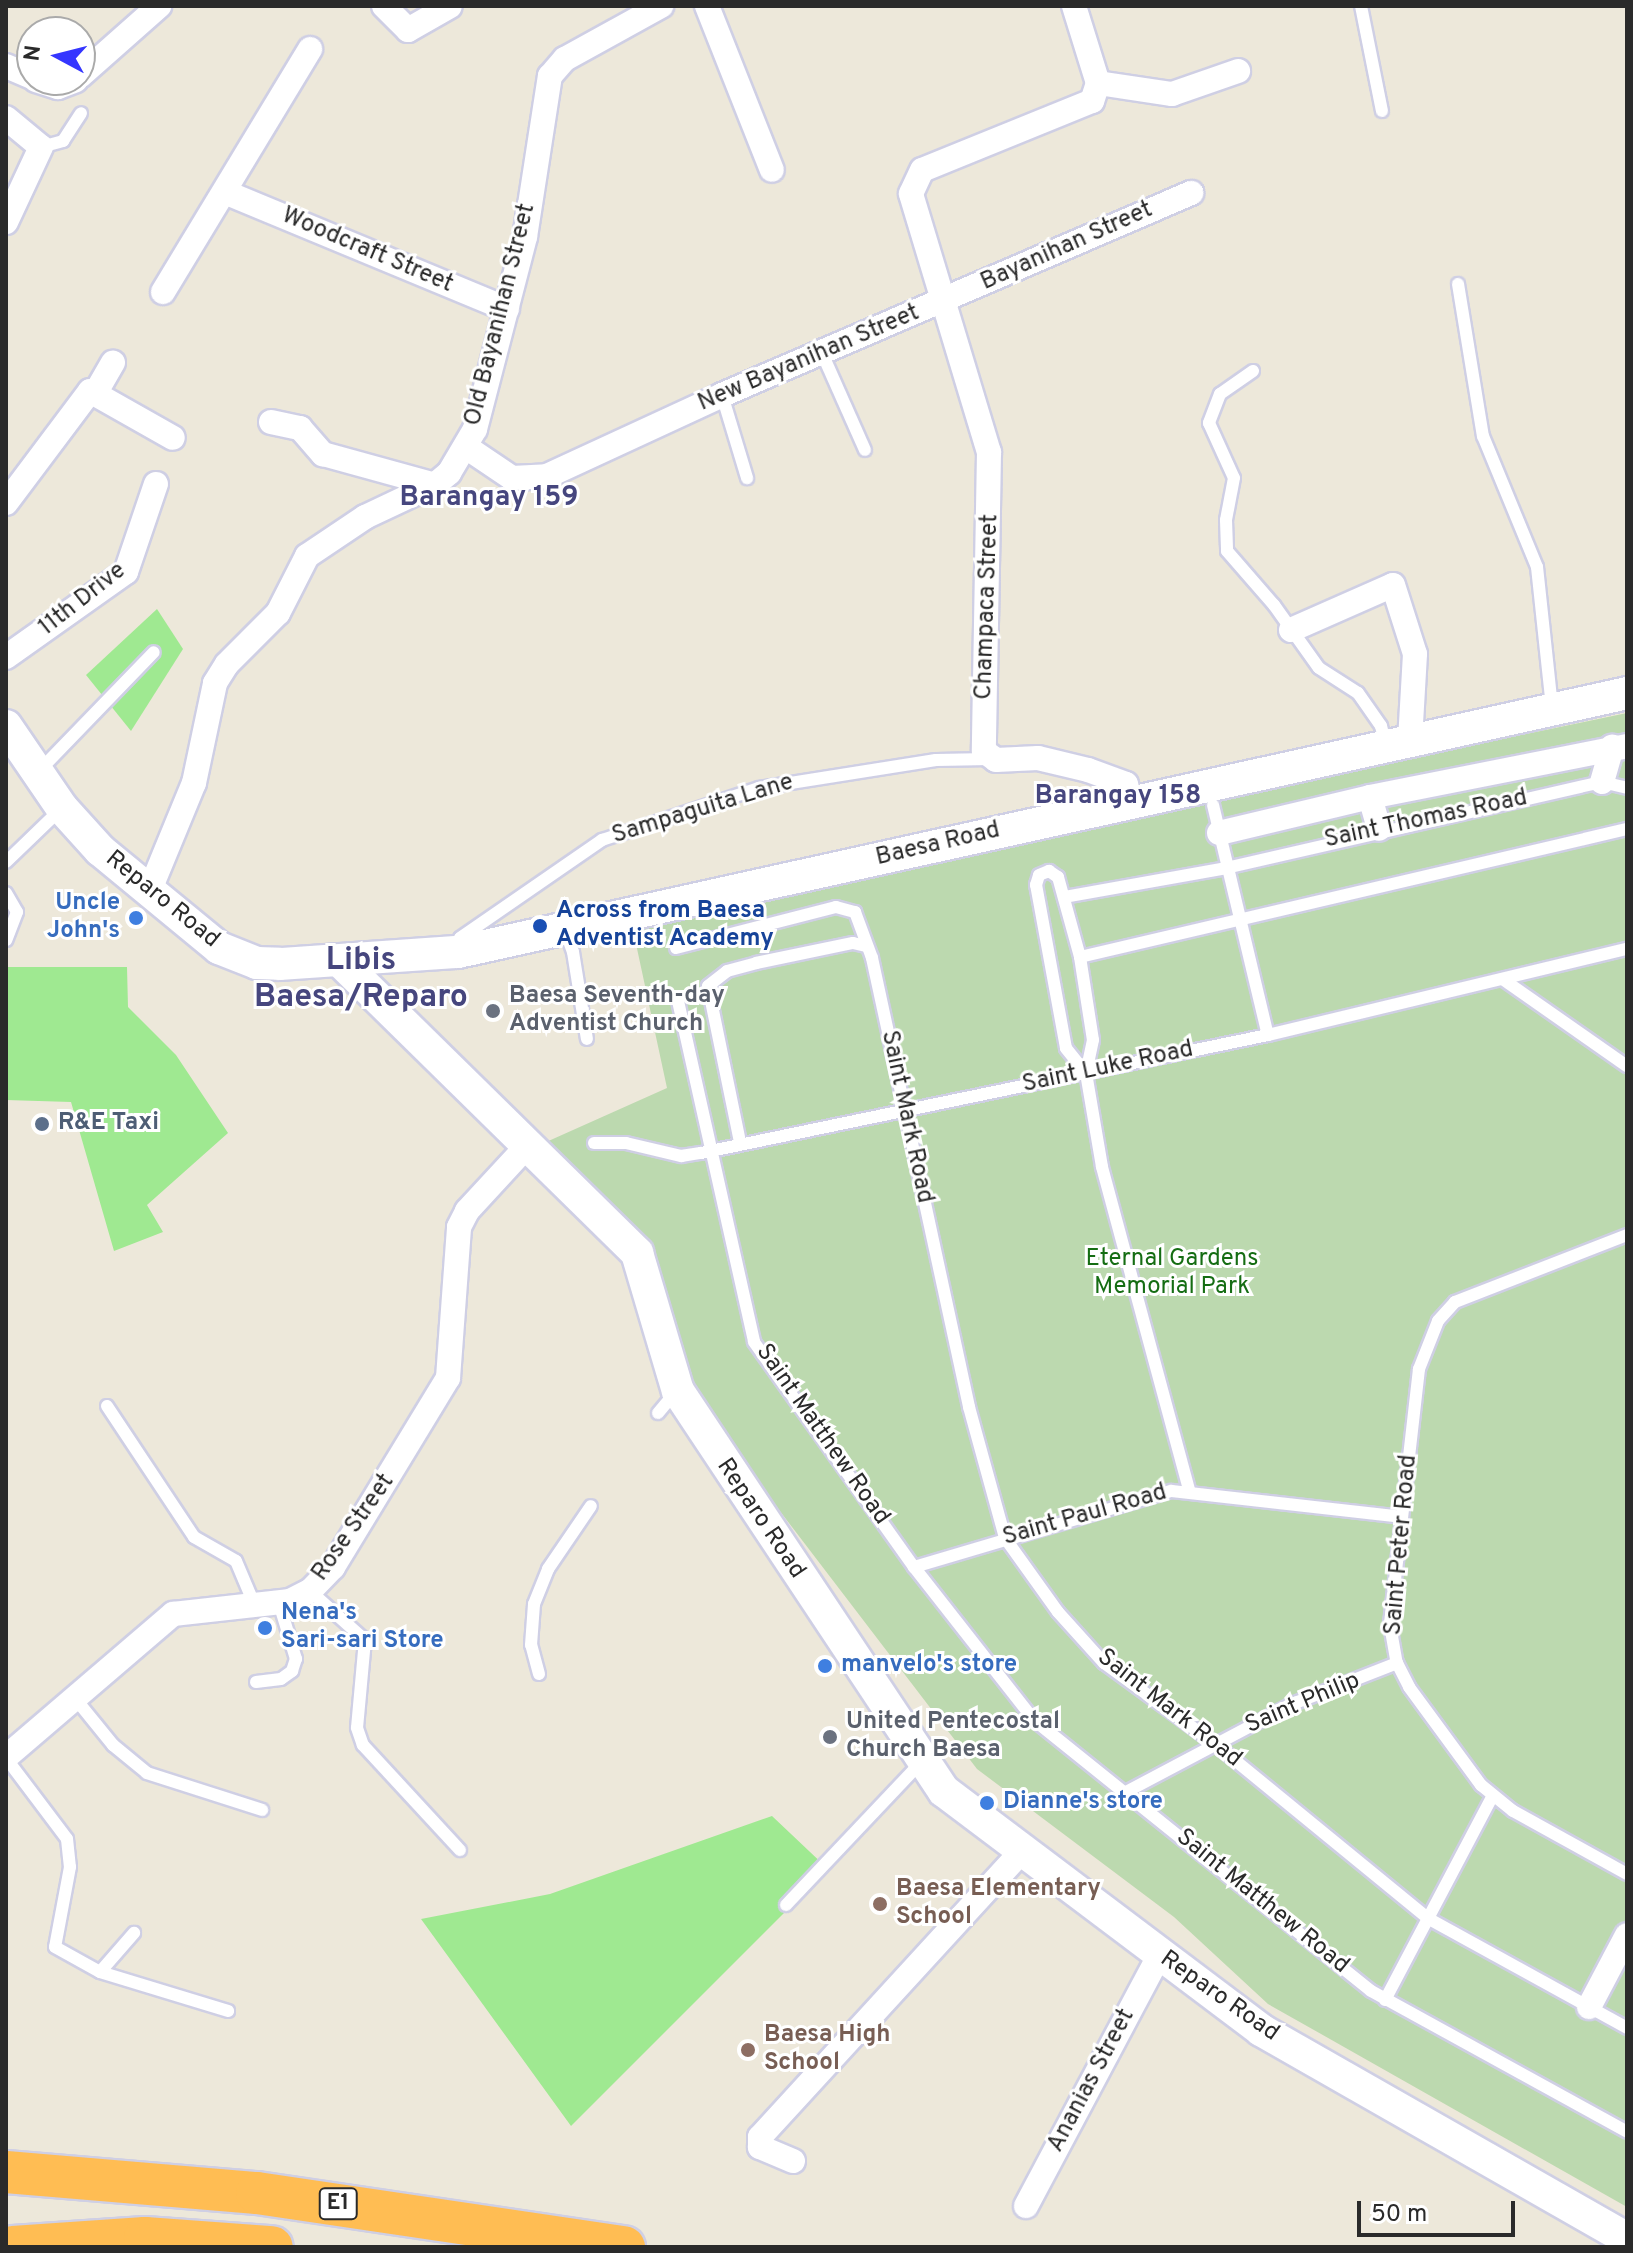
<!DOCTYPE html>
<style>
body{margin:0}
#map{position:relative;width:1633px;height:2253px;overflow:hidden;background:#ede8da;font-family:Overpass,sans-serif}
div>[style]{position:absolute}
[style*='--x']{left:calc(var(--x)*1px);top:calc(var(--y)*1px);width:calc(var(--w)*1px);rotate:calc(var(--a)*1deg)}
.green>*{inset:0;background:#9fe991}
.cemetery>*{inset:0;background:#bcd9af}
.roads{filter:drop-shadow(2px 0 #cfcfe4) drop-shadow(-2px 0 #cfcfe4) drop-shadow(0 2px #cfcfe4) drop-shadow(0 -2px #cfcfe4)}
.lane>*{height:12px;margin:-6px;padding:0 6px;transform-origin:6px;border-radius:6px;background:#fff}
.street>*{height:24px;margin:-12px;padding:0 12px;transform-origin:12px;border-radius:12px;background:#fff}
.secondary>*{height:32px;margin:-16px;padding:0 16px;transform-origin:16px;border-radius:16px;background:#fff}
.highway>*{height:42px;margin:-21px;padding:0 21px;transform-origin:21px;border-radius:21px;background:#ffbd53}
.dots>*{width:22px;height:22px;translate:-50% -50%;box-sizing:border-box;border:4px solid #fff;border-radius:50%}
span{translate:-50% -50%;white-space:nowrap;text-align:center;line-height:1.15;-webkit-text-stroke:6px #fff;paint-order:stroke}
.shield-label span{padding:2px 6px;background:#fff;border:2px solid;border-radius:6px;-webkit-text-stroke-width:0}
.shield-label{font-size:22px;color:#2a2a2a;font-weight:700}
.street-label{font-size:24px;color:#2a2a2a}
.shop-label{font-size:24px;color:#366cbe;font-weight:700}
.right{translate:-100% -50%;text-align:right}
.left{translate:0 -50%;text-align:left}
.transit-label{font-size:24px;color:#164399;font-weight:700}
.worship-label{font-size:24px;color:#5b616d;font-weight:700}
.service-label{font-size:24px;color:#4e5e75;font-weight:700}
.park-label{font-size:24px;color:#156d13}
.education-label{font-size:24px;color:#785e54;font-weight:700}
.neighbourhood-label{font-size:26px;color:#46467e;font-weight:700}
.quarter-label{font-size:28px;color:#46467e;font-weight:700}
.district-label{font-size:32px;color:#46467e;font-weight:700}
.frame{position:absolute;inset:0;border:8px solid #2a2a2a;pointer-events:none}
.north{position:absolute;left:16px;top:16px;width:80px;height:80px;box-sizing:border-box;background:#fff;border:2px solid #aaa;border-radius:50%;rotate:277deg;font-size:22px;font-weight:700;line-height:32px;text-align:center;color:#2a2a2a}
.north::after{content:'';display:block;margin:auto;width:28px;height:36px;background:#3536ff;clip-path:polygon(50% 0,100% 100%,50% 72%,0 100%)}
.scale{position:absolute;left:1357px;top:2201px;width:158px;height:36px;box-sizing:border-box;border:4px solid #2a2a2a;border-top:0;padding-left:10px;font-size:24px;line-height:28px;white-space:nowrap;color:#2a2a2a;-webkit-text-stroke:6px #fff;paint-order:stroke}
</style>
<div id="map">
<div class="green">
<div style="clip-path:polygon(157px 609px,183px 649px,131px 731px,86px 675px)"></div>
<div style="clip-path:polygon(6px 967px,127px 967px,128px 1007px,176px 1055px,228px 1133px,147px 1205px,163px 1232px,114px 1251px,71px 1102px,6px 1100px)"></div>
<div style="clip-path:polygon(772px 1816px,828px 1869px,571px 2126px,421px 1919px,550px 1894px)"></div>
</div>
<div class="cemetery">
<div style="clip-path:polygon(1627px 713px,1627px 2207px,1268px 2004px,1174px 1917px,977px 1769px,685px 1387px,645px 1252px,535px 1147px,667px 1088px,633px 930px,1141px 814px)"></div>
</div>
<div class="roads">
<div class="lane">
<div style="--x:1361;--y:6;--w:107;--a:78.7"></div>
<div style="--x:41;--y:147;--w:23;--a:-15"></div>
<div style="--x:63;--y:141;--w:33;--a:-57"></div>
<div style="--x:1458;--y:284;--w:154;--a:80.7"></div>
<div style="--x:1483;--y:436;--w:142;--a:67.6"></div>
<div style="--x:1537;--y:567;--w:141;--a:83.9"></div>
<div style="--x:822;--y:353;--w:106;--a:66.1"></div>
<div style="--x:1253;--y:371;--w:40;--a:145.1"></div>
<div style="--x:1220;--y:394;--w:31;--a:111"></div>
<div style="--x:1209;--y:423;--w:60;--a:65.6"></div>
<div style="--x:1234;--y:478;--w:43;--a:100.8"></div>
<div style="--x:1226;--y:520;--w:31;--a:88"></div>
<div style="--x:1227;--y:551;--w:72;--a:49"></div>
<div style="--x:1274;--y:605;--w:77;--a:54.5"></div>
<div style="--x:1319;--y:668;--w:46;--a:32.7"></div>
<div style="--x:1358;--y:693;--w:40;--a:55.1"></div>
<div style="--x:1381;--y:726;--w:21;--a:76"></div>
<div style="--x:722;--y:395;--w:87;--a:73.2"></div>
<div style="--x:39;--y:771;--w:165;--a:-46"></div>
<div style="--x:1213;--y:805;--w:236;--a:76.6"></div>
<div style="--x:6;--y:862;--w:78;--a:-44"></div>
<div style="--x:6;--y:893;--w:22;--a:60"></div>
<div style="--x:17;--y:912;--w:30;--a:111"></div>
<div style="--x:1064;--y:897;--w:165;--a:-10.1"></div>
<div style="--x:1226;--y:868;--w:386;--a:-12.9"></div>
<div style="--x:1602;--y:782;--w:26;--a:13"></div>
<div style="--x:565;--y:930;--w:23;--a:70"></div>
<div style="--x:573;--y:952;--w:88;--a:80.9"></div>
<div style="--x:458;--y:947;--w:9;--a:-77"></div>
<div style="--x:460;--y:938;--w:173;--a:-34.6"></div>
<div style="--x:602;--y:840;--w:165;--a:-18.3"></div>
<div style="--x:759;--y:788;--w:179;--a:-9"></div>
<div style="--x:936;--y:760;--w:54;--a:-1.1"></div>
<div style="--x:676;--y:948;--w:165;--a:-14.4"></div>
<div style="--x:836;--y:907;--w:20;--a:15"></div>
<div style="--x:855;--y:912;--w:49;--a:69.7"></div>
<div style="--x:872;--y:958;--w:459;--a:77.8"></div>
<div style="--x:969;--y:1407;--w:136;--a:74.6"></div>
<div style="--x:1005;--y:1538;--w:91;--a:54.4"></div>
<div style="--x:1058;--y:1612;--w:69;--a:48"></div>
<div style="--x:1104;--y:1663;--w:137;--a:36.1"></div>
<div style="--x:1215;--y:1744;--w:276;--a:39.3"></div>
<div style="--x:1429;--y:1919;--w:226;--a:28.8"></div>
<div style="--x:1080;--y:957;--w:562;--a:-13.17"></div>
<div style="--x:1504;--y:980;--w:150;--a:35"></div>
<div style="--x:678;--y:1001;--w:349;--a:77.4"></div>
<div style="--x:754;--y:1342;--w:276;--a:54.6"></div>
<div style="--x:914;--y:1567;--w:194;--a:51.9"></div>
<div style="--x:1034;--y:1720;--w:432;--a:38.8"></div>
<div style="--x:1371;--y:1991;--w:292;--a:28.8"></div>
<div style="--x:1086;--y:1073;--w:32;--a:-129"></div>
<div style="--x:1066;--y:1048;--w:166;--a:-100.4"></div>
<div style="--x:1036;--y:885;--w:10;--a:-73"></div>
<div style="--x:1039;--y:875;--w:11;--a:-22"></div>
<div style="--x:1049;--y:871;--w:11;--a:34"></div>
<div style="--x:1058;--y:877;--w:83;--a:74.6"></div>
<div style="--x:1080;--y:957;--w:84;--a:81.1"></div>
<div style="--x:1093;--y:1040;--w:34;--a:102"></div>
<div style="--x:1086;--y:1073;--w:95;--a:80.3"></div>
<div style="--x:1102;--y:1167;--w:334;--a:74.9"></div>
<div style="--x:740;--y:1142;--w:159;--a:-101.6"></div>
<div style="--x:708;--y:986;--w:24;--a:-38"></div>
<div style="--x:727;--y:971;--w:30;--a:-15"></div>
<div style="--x:756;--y:963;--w:99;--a:-11.7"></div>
<div style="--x:853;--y:943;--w:13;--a:13"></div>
<div style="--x:594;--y:1143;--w:32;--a:0"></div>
<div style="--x:626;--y:1143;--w:57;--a:13.3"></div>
<div style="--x:681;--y:1156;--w:20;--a:-9"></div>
<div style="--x:701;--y:1153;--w:579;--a:-11.76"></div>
<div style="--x:1268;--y:1035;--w:369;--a:-13.5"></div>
<div style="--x:1627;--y:1235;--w:185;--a:158.7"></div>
<div style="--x:1455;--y:1302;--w:25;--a:132"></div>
<div style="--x:1438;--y:1321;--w:52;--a:111.6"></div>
<div style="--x:1419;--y:1369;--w:258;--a:96.5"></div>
<div style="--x:1390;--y:1625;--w:39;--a:80"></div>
<div style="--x:1397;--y:1663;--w:27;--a:63"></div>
<div style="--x:1409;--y:1687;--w:122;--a:53.7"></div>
<div style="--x:1481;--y:1785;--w:41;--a:39.1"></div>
<div style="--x:1513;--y:1811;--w:130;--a:28.9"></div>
<div style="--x:107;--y:1406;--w:157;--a:56.4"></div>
<div style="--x:194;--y:1537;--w:48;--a:29.7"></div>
<div style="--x:236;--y:1561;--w:49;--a:67.1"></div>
<div style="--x:658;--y:1413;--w:26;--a:-50"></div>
<div style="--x:914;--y:1567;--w:268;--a:-16.5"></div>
<div style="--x:1171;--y:1491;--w:232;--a:6.4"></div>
<div style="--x:310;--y:1591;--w:74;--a:41.7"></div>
<div style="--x:365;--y:1640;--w:88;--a:95.2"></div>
<div style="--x:357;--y:1728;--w:18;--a:71"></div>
<div style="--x:363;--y:1745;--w:143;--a:47.3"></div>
<div style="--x:539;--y:1674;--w:30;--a:-105"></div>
<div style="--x:531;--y:1645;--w:41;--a:-85.8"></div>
<div style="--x:534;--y:1604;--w:38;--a:-68"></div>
<div style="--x:548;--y:1569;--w:76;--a:-55.7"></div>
<div style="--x:256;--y:1682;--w:25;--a:-7"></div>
<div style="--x:281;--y:1679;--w:14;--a:-36"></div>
<div style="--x:292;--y:1671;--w:13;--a:-72"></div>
<div style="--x:296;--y:1659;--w:59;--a:-106.9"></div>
<div style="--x:74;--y:1697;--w:62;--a:50.9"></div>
<div style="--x:113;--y:1745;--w:44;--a:39.5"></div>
<div style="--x:147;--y:1773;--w:121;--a:17.8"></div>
<div style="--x:6;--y:1758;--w:101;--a:53"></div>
<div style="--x:67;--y:1839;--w:28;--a:84"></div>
<div style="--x:70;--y:1867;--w:81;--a:100.6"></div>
<div style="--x:55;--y:1947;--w:51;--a:29.1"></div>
<div style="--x:100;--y:1972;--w:134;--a:16.9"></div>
<div style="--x:1126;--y:1792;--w:186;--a:-27.9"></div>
<div style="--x:1290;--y:1705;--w:115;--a:-21.4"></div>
<div style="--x:786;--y:1905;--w:198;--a:-46.6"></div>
<div style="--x:100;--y:1972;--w:52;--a:-48.9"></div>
<div style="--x:1385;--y:2000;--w:229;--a:-62.2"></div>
</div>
<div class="street">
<div style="--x:384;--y:6;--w:34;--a:45"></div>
<div style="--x:408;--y:30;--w:48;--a:-29.7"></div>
<div style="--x:707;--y:6;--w:176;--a:68.4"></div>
<div style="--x:1074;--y:6;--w:81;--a:72.7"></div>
<div style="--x:1098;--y:83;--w:19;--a:108"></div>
<div style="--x:1092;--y:101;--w:183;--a:157.9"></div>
<div style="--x:922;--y:170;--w:26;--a:115"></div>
<div style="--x:911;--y:194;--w:270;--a:73.2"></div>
<div style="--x:989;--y:452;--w:299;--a:91"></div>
<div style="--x:984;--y:751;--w:15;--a:37"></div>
<div style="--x:996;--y:760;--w:42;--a:-2.7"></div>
<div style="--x:1038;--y:758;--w:51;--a:13.5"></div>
<div style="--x:1088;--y:770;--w:40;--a:20.2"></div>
<div style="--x:1126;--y:784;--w:17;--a:77"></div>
<div style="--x:6;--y:66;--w:28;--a:23"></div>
<div style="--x:80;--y:76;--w:106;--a:-41.5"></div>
<div style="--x:36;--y:80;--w:23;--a:18"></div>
<div style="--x:58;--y:87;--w:19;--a:-21"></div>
<div style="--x:1098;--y:83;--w:75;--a:8.5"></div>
<div style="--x:1172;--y:94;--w:70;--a:-19.2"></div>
<div style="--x:6;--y:118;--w:45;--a:39.6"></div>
<div style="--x:41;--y:147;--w:83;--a:115"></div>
<div style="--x:227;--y:193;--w:303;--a:22.5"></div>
<div style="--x:163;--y:292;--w:284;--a:-58.8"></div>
<div style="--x:96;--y:392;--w:34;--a:-60"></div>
<div style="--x:271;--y:422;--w:30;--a:12"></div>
<div style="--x:300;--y:428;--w:35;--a:49"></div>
<div style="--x:323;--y:454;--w:113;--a:15.4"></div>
<div style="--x:466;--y:447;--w:55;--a:34"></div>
<div style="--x:512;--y:478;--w:35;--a:-3"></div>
<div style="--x:547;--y:476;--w:193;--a:-24.8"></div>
<div style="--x:722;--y:395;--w:511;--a:-23.3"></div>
<div style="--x:6;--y:503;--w:140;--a:-53.1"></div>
<div style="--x:90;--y:391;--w:95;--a:29.5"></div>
<div style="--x:1291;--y:630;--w:111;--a:-23.8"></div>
<div style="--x:1393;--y:585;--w:72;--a:72.3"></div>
<div style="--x:1415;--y:654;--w:88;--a:93.3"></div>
<div style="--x:6;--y:657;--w:147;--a:-35.3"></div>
<div style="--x:126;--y:572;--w:93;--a:-71.2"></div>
<div style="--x:1602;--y:782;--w:37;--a:-74"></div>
<div style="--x:1370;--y:797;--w:33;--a:74"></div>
<div style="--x:1219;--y:833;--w:155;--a:-13.4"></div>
<div style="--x:1370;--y:797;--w:262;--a:-11.2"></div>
<div style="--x:149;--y:892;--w:118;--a:-67.6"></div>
<div style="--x:194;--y:783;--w:102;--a:-78.1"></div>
<div style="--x:215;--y:683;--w:22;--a:-58"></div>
<div style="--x:227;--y:664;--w:72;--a:-45"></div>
<div style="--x:278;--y:613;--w:64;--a:-63"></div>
<div style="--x:307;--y:556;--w:70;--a:-33.9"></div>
<div style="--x:365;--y:517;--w:80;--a:-25.3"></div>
<div style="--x:437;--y:483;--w:16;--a:-40"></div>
<div style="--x:449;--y:473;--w:51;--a:-59.4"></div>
<div style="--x:475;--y:429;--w:198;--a:-75.4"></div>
<div style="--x:525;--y:237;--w:163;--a:-81.2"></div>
<div style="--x:550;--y:76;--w:23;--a:-49"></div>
<div style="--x:565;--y:59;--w:110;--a:-28.9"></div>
<div style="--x:6;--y:1757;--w:220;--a:-40.6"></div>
<div style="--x:173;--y:1614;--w:118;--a:-6.3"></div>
<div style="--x:290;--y:1601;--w:22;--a:-27"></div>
<div style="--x:310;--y:1591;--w:33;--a:-46"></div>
<div style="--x:333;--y:1567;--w:221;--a:-58.7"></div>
<div style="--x:448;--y:1378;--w:151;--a:-85.8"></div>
<div style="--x:459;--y:1227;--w:18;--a:-63"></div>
<div style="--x:467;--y:1211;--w:90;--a:-47.3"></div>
<div style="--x:1589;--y:2007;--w:81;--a:-62.2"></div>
<div style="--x:793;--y:2161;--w:36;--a:-157"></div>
<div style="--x:760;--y:2147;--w:10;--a:-90"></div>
<div style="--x:760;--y:2137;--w:385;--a:-47.5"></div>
<div style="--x:1026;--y:2206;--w:283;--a:-62"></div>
</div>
<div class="secondary">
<div style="--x:6;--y:726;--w:99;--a:55.7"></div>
<div style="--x:62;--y:808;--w:57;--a:47.9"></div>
<div style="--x:100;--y:850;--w:154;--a:39.5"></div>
<div style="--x:219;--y:948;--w:41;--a:21.5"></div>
<div style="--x:257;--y:963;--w:23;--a:2"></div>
<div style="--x:280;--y:964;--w:178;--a:-3.9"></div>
<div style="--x:458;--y:952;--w:1197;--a:-12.49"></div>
<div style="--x:340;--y:961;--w:417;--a:44.5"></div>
<div style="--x:637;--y:1253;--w:144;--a:73.5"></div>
<div style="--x:678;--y:1391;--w:480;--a:56.4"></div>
<div style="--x:944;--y:1791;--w:397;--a:37"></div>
<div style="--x:1261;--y:2030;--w:421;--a:29.7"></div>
</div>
<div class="highway">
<div style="--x:6;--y:2172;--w:252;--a:4.8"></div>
<div style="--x:257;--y:2193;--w:371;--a:8.4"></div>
<div style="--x:13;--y:2247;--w:132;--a:-3.9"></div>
<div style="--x:145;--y:2238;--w:127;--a:4.1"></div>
</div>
</div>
<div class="dots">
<div style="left:136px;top:918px;background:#3f7fe0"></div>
<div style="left:540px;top:926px;background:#1a4fb4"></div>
<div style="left:493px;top:1011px;background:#6b7280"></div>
<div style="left:42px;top:1124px;background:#5c6f8a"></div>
<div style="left:265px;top:1628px;background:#3f7fe0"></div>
<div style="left:825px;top:1666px;background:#3f7fe0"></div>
<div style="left:830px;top:1737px;background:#6b7280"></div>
<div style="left:987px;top:1803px;background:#3f7fe0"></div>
<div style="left:880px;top:1904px;background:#8d6e63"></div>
<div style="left:748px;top:2050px;background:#8d6e63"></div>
</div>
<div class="shield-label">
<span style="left:338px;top:2204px">E1</span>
</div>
<div class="street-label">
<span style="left:1067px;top:247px;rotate:-24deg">Bayanihan Street</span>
<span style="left:367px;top:251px;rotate:23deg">Woodcraft Street</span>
<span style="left:501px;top:315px;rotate:-76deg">Old Bayanihan Street</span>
<span style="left:809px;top:359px;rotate:-23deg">New Bayanihan Street</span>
<span style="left:83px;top:600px;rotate:-38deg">11th Drive</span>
<span style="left:988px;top:607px;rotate:-88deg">Champaca Street</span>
<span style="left:703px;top:810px;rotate:-17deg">Sampaguita Lane</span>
<span style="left:1426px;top:820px;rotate:-12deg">Saint Thomas Road</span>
<span style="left:938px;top:845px;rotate:-13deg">Baesa Road</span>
<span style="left:162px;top:900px;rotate:39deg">Reparo Road</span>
<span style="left:1108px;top:1068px;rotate:-12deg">Saint Luke Road</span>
<span style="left:906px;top:1117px;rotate:78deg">Saint Mark Road</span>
<span style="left:822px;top:1435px;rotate:55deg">Saint Matthew Road</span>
<span style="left:1085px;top:1516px;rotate:-16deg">Saint Paul Road</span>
<span style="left:760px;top:1519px;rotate:56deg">Reparo Road</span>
<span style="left:354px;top:1528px;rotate:-55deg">Rose Street</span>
<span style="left:1402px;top:1545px;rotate:-85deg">Saint Peter Road</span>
<span style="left:1303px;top:1704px;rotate:-23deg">Saint Philip</span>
<span style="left:1169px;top:1709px;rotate:38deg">Saint Mark Road</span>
<span style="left:1262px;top:1902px;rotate:39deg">Saint Matthew Road</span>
<span style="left:1219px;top:1997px;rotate:35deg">Reparo Road</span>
<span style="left:1092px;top:2081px;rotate:-62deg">Ananias Street</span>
</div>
<div class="shop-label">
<span class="right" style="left:120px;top:918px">Uncle<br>John's</span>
<span class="left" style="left:281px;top:1628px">Nena's<br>Sari-sari Store</span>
<span class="left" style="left:841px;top:1666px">manvelo's store</span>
<span class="left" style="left:1003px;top:1803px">Dianne's store</span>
</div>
<div class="transit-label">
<span class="left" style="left:556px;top:926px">Across from Baesa<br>Adventist Academy</span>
</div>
<div class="worship-label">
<span class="left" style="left:509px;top:1011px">Baesa Seventh-day<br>Adventist Church</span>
<span class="left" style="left:846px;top:1737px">United Pentecostal<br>Church Baesa</span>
</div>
<div class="service-label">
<span class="left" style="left:58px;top:1124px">R&amp;E Taxi</span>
</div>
<div class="park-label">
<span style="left:1172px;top:1274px">Eternal Gardens<br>Memorial Park</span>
</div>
<div class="education-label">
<span class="left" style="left:896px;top:1904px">Baesa Elementary<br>School</span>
<span class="left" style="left:764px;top:2050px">Baesa High<br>School</span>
</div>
<div class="neighbourhood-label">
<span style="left:1118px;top:797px">Barangay 158</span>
</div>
<div class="quarter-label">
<span style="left:489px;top:498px">Barangay 159</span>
</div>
<div class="district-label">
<span style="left:361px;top:980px">Libis<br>Baesa/Reparo</span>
</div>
<div class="frame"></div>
<div class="north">N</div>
<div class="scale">50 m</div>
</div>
